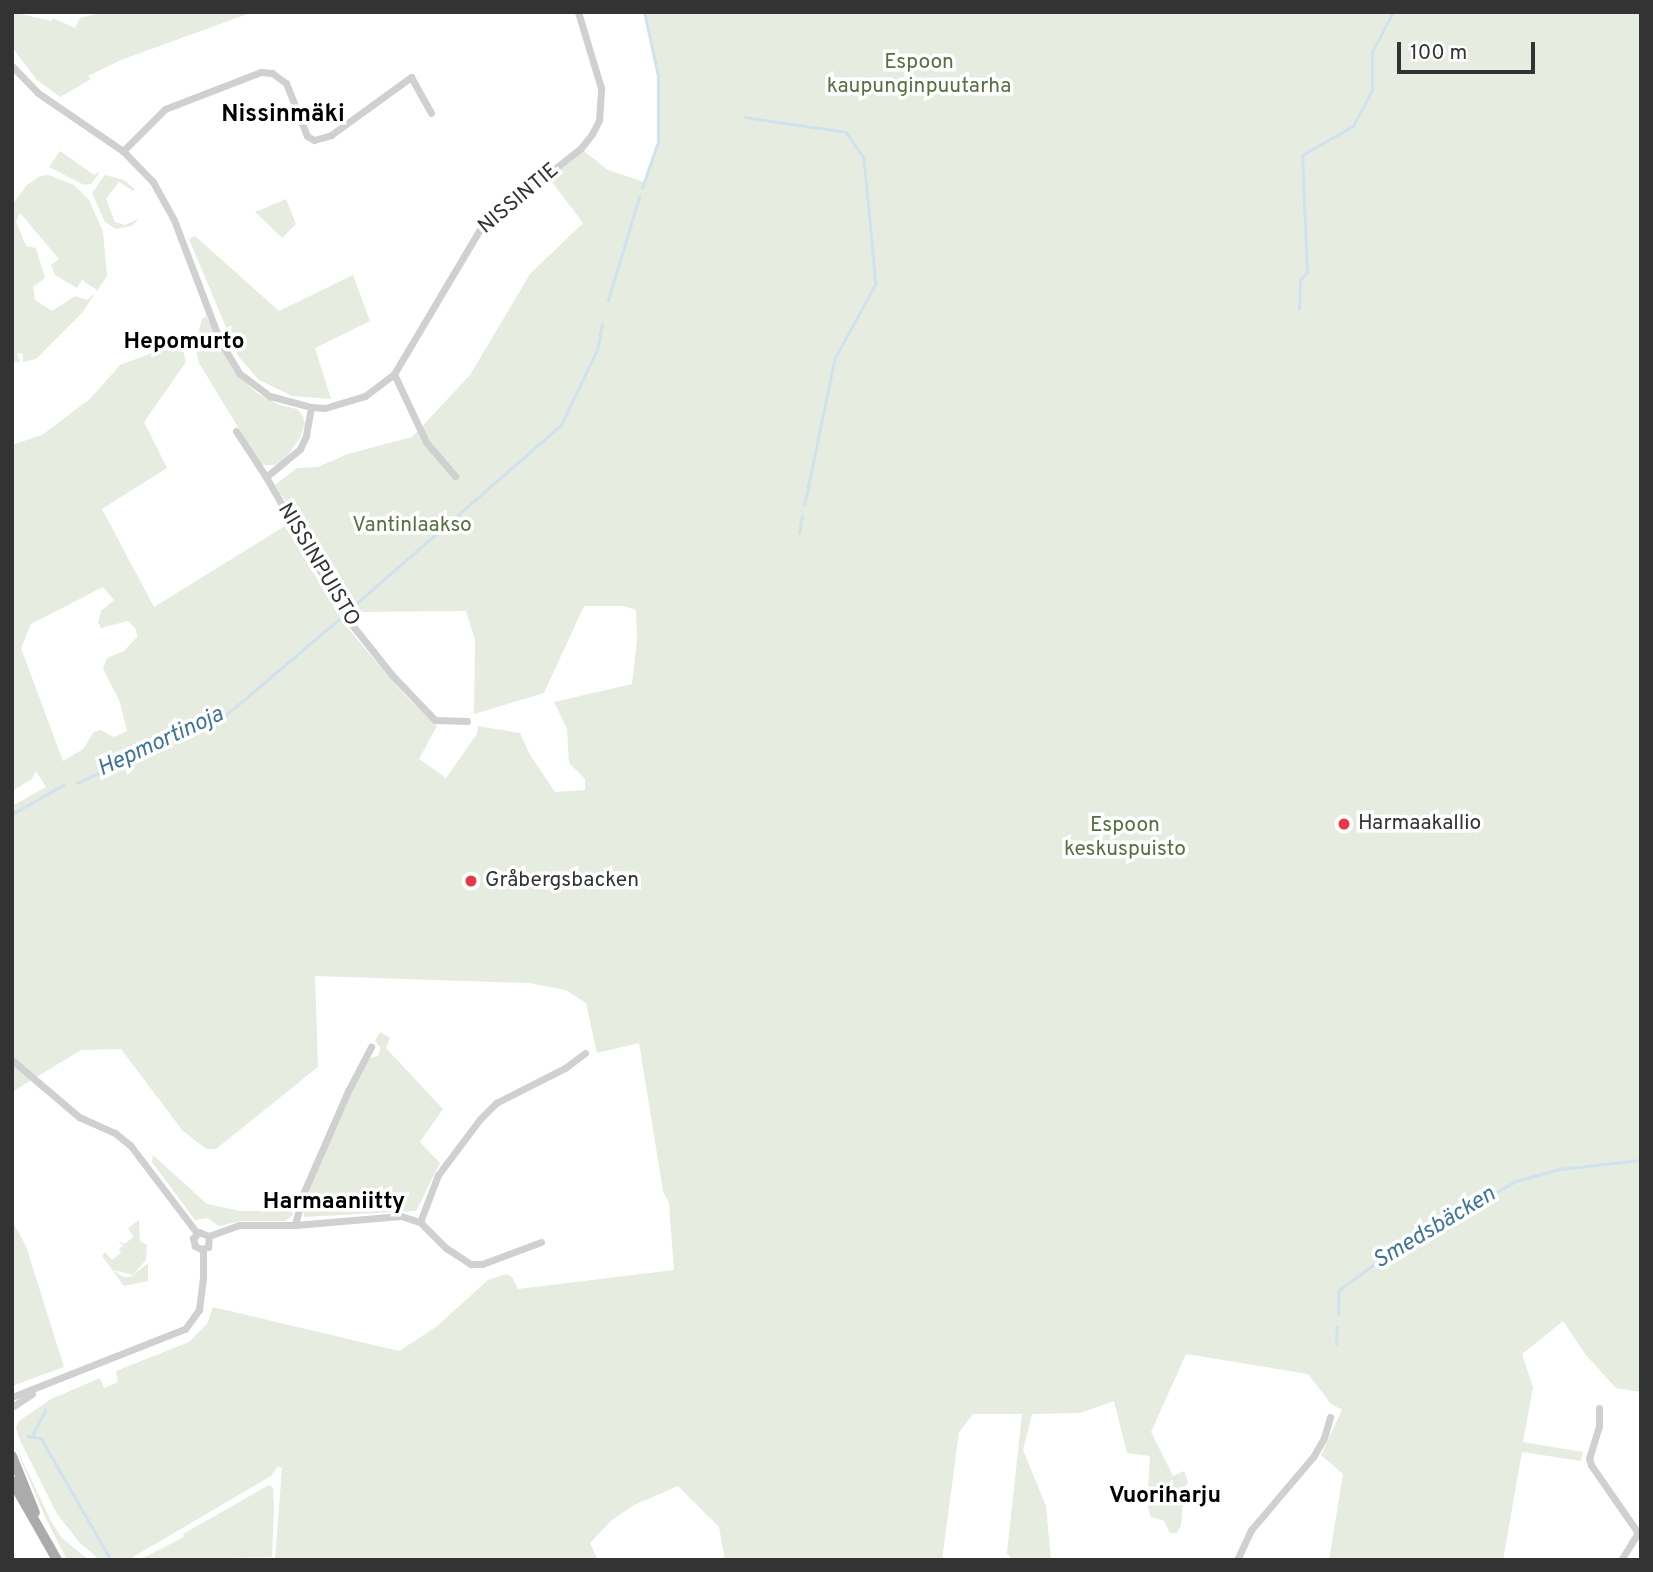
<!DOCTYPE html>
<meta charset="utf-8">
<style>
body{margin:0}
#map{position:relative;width:1653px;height:1572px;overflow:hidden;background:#fff;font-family:Overpass,sans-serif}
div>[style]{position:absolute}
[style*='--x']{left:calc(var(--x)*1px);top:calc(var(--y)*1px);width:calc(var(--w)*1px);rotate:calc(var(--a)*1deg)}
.green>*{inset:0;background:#e6ecdf}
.stream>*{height:2.5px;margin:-1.25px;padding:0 1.25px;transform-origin:1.25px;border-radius:1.25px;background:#cfe2ee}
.street>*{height:7px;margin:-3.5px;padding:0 3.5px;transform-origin:3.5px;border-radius:3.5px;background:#d0d0d0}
.primary>*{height:10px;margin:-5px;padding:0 5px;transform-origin:5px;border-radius:5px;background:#ababab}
.dots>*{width:19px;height:19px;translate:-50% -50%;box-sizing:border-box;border:4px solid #fff;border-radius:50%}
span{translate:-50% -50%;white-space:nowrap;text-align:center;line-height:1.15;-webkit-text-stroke:7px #fff;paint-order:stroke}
.park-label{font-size:21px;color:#56703f}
.street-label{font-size:21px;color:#333}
.poi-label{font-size:21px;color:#333}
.left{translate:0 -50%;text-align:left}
.neighbourhood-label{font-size:23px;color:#000;font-weight:700}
.water-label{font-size:23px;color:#3f7597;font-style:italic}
.quarter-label{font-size:24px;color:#000;font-weight:700}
.frame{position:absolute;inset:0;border:14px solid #333;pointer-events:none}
.scale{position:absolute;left:1397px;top:42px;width:138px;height:32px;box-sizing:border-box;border:4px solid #333;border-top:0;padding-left:9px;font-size:21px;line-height:24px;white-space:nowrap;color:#333;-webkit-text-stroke:5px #fff;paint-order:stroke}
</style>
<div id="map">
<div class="green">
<div style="clip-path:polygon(12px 12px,51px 21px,53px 18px,75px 28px,80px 18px,104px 12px,253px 12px,121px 60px,88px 76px,91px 79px,60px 97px,36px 79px,12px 47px)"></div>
<div style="clip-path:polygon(evenodd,644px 12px,1641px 12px,1641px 1392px,1616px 1388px,1586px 1355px,1563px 1321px,1522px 1354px,1533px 1387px,1523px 1442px,1583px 1452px,1581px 1461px,1522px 1452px,1503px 1560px,1329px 1560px,1343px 1474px,1321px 1455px,1342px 1410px,1331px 1404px,1308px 1374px,1186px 1354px,1151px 1432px,1173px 1476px,1184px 1471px,1188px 1482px,1184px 1490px,1181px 1526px,1177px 1533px,1170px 1533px,1164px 1521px,1151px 1517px,1143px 1491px,1148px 1488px,1150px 1456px,1127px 1453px,1114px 1401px,1080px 1413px,1032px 1414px,1023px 1450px,1046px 1506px,1051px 1560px,1012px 1560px,1007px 1553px,1022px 1414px,973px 1414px,959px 1432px,942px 1560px,725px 1560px,719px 1527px,678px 1486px,634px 1505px,612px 1520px,590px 1543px,598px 1560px,275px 1560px,282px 1468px,278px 1466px,271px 1476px,128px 1560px,100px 1560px,80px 1543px,57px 1514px,19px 1438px,16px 1427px,19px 1421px,51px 1399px,100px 1378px,104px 1388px,118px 1382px,116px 1371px,189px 1342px,207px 1324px,213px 1307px,399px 1351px,436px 1327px,488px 1280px,506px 1274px,512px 1277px,518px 1289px,674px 1270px,669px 1203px,663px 1191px,639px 1043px,597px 1053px,586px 1003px,566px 990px,529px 983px,315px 976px,318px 1067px,216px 1149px,206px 1149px,182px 1130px,121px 1049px,81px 1050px,12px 1092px,12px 806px,46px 787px,36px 771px,32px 779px,12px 791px,12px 445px,42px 435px,91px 398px,120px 365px,176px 344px,183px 350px,186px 362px,144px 422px,167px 468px,102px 509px,154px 607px,285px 526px,346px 626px,402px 692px,437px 726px,419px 759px,446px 778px,477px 734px,478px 726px,520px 733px,530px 755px,555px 792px,585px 790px,585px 779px,569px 763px,567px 729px,554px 702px,632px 684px,637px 640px,636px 610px,624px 606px,584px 606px,544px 693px,474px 714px,475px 640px,466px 611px,348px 612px,296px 517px,275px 485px,297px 468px,318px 467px,348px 454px,412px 437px,470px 375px,530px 274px,583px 223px,549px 178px,584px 151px,608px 170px,644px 182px,658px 142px,658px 76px,644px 12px,103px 587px,114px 600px,101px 611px,98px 622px,101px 628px,128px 621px,136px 629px,137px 637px,124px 651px,107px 658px,103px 669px,120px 702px,127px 731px,114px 737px,100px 730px,94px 732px,83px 749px,63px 761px,21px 648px,31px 624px,103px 587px)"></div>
<div style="clip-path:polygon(60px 151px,94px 175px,101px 171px,91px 184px,84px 185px,49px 167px)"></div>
<div style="clip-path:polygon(evenodd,49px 175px,74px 185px,89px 200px,103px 232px,107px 276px,82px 313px,36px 359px,23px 362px,23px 354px,17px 353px,20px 362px,12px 362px,12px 205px,27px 185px,40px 176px,49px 175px,20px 213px,59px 259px,51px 265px,55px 275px,77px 288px,82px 280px,98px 291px,87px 300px,75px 296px,52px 311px,35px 300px,33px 287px,45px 278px,36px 248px,26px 246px,16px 222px,20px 213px)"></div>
<div style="clip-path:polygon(105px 175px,124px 180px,135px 189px,133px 191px,119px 182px,106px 199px,115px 222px,125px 225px,140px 218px,131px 226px,116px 229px,105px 222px,92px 193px)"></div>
<div style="clip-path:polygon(286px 199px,296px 224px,282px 238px,255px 212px)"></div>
<div style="clip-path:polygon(195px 236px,279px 311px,353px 275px,370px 321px,315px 348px,331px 399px,292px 396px,259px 380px,238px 356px,189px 239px)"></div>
<div style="clip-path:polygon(206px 316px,235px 373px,257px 393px,279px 405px,297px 409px,303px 416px,305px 424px,300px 438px,287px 456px,275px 465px,261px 465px,199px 363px,195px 346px,202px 319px)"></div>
<div style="clip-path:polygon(380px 1032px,390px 1038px,386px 1048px,443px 1109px,420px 1142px,440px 1163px,416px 1211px,304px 1217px,302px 1206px,366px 1059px,378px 1056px,381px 1048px,375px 1041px)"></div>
<div style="clip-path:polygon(153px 1155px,207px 1204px,241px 1211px,293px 1211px,293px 1215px,285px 1221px,241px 1221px,219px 1226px,207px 1218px,195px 1220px,152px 1162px)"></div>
<div style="clip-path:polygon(139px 1220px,140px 1241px,147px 1245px,146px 1260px,133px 1275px,113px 1270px,123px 1277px,131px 1277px,148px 1263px,148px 1281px,124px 1286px,102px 1256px,105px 1252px,112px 1260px,121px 1253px,119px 1249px,123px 1246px,118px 1240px,124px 1244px,134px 1237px,128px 1228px)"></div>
<div style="clip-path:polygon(12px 1221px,26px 1246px,64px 1367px,12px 1386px)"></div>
<div style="clip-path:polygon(12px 1439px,51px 1521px,62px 1538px,89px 1560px,67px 1560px,47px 1521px)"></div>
<div style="clip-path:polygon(269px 1485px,273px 1488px,274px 1508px,272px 1557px,139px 1560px,184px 1537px,183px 1534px)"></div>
</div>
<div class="stream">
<div style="--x:745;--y:117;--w:102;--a:8.4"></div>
<div style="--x:846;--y:132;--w:32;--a:55"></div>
<div style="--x:864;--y:158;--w:127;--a:84.6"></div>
<div style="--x:876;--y:284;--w:85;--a:118.7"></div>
<div style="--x:835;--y:359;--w:148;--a:101.7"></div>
<div style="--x:642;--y:188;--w:49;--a:-70.8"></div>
<div style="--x:658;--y:142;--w:66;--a:-90"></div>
<div style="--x:658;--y:76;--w:66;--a:-102.3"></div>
<div style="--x:608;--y:300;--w:108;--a:-73.2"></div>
<div style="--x:1299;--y:309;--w:29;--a:-88"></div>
<div style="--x:1300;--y:280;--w:11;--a:-49"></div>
<div style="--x:1307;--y:272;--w:117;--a:-92.4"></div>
<div style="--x:1302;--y:155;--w:59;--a:-29.6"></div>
<div style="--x:1353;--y:126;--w:40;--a:-62"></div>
<div style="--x:1372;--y:91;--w:39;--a:-90"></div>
<div style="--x:1372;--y:52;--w:45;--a:-62.3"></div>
<div style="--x:799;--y:533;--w:17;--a:-80"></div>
<div style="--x:350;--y:609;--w:280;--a:-41.1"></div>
<div style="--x:561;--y:425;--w:83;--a:-64.4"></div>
<div style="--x:597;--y:350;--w:26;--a:-79"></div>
<div style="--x:77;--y:783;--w:164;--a:-24.5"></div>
<div style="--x:226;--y:715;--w:148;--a:-40.3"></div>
<div style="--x:12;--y:814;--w:59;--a:-29.6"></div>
<div style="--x:1338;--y:1314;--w:24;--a:-88"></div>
<div style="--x:1339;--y:1290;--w:79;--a:-36.3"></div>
<div style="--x:1403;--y:1243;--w:23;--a:-7"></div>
<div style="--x:1426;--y:1240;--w:15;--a:-62"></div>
<div style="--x:1433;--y:1227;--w:12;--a:-5"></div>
<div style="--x:1445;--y:1226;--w:29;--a:-38"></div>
<div style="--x:1468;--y:1208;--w:55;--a:-29.4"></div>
<div style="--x:1516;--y:1181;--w:46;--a:-15.3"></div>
<div style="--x:1560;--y:1169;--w:81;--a:-6.3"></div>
<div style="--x:1336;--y:1344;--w:17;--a:-87"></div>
<div style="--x:33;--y:1434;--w:27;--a:-63"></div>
<div style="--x:28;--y:1436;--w:13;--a:9"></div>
<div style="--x:41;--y:1438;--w:138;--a:60.1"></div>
</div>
<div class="street">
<div style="--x:12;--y:66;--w:37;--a:46"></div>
<div style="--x:38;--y:93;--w:103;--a:34.3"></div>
<div style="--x:123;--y:151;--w:43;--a:45.9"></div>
<div style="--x:153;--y:182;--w:43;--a:61.1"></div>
<div style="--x:174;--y:220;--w:129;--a:69.2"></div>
<div style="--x:220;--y:341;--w:37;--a:59"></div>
<div style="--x:239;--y:373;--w:39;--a:37"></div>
<div style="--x:270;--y:396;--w:42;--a:15"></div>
<div style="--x:311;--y:407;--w:14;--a:4"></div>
<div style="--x:325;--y:408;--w:42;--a:-16.7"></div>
<div style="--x:365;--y:396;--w:36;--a:-37"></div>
<div style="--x:394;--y:374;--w:172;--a:-59.3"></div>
<div style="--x:482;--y:226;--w:126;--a:-38.2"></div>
<div style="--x:581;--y:148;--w:18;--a:-52"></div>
<div style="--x:592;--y:134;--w:16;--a:-63"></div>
<div style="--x:599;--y:120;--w:32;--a:-86"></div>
<div style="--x:601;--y:88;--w:79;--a:-106.8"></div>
<div style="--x:123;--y:151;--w:59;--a:-45"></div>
<div style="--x:165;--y:109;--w:103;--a:-21.1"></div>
<div style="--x:261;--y:72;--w:11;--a:5"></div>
<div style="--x:272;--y:73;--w:17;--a:36"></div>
<div style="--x:286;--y:83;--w:57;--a:68.4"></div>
<div style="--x:307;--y:136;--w:8;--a:30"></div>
<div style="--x:314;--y:140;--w:18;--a:-16"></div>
<div style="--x:331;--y:135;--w:99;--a:-35.9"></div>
<div style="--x:411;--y:77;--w:41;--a:60.9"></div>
<div style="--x:394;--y:374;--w:75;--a:64.8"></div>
<div style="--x:426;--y:442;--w:45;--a:49.5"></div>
<div style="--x:311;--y:407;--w:29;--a:100"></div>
<div style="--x:306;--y:436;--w:14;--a:115"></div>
<div style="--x:300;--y:449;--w:44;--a:140.5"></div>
<div style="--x:266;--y:477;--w:166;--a:60"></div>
<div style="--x:349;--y:621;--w:69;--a:51.5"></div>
<div style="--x:392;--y:675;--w:62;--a:46.3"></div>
<div style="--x:435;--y:720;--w:32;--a:2"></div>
<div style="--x:236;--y:431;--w:55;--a:56.9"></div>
<div style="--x:12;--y:1060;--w:88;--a:40.4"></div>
<div style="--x:79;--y:1117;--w:39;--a:24"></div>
<div style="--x:115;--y:1133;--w:19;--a:39"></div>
<div style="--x:130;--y:1145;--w:111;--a:52.7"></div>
<div style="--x:420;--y:1222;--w:50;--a:-69"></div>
<div style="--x:438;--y:1175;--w:70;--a:-53.1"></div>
<div style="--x:480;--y:1119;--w:23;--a:-45"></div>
<div style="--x:496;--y:1103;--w:77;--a:-26.9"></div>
<div style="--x:565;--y:1068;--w:25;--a:-37"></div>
<div style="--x:295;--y:1225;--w:32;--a:-76"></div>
<div style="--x:303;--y:1194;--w:112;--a:-66.4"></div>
<div style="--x:348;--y:1091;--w:50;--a:-62.4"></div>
<div style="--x:209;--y:1236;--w:11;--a:95"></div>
<div style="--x:208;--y:1247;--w:7;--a:164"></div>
<div style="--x:201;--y:1249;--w:7;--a:-153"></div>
<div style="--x:195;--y:1246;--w:8;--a:-104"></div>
<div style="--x:193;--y:1238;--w:8;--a:-45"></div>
<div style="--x:199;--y:1232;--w:11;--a:22"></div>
<div style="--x:209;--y:1236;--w:32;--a:-20"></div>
<div style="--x:239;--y:1225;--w:56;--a:0"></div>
<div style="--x:295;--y:1225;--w:106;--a:-4.9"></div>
<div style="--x:401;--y:1216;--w:20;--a:18"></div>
<div style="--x:420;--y:1222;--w:37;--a:45"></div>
<div style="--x:446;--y:1248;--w:30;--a:33"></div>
<div style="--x:471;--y:1264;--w:11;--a:0"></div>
<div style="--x:482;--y:1264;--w:63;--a:-20.4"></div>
<div style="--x:12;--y:1397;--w:186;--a:-21.5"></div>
<div style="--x:185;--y:1329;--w:24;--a:-54"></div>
<div style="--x:199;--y:1310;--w:32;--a:-83"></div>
<div style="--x:203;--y:1278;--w:29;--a:-90"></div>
<div style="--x:12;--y:1407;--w:24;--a:-33"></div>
<div style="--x:1599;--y:1408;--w:18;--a:90"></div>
<div style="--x:1599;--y:1426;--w:34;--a:107"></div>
<div style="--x:1589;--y:1458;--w:7;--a:74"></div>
<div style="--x:1591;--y:1465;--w:83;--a:55.3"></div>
<div style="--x:1237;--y:1560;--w:33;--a:-65"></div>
<div style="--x:1251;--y:1530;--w:96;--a:-49.7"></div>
<div style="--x:1313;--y:1457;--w:22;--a:-60"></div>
<div style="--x:1324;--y:1438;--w:22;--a:-74"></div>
<div style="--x:1621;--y:1560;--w:32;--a:-58"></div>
</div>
<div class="primary">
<div style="--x:12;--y:1456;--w:61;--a:68"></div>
<div style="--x:12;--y:1481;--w:91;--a:60.3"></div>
</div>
<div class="dots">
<div style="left:1344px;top:824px;background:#e63946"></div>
<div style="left:471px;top:881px;background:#e63946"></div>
</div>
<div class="park-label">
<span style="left:919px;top:75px">Espoon<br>kaupunginpuutarha</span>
<span style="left:412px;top:526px">Vantinlaakso</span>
<span style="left:1125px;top:838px">Espoon<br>keskuspuisto</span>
</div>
<div class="street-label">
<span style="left:519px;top:199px;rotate:-40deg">NISSINTIE</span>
<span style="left:318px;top:565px;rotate:59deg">NISSINPUISTO</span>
</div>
<div class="poi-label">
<span class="left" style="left:1358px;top:824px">Harmaakallio</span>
<span class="left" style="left:485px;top:881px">Gråbergsbacken</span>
</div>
<div class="neighbourhood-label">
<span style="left:184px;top:343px">Hepomurto</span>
<span style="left:334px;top:1203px">Harmaaniitty</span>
<span style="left:1165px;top:1497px">Vuoriharju</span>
</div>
<div class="water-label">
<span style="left:161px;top:743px;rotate:-25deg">Hepmortinoja</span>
<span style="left:1435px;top:1229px;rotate:-31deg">Smedsbäcken</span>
</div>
<div class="quarter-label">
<span style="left:283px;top:116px">Nissinmäki</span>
</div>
<div class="frame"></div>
<div class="scale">100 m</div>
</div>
